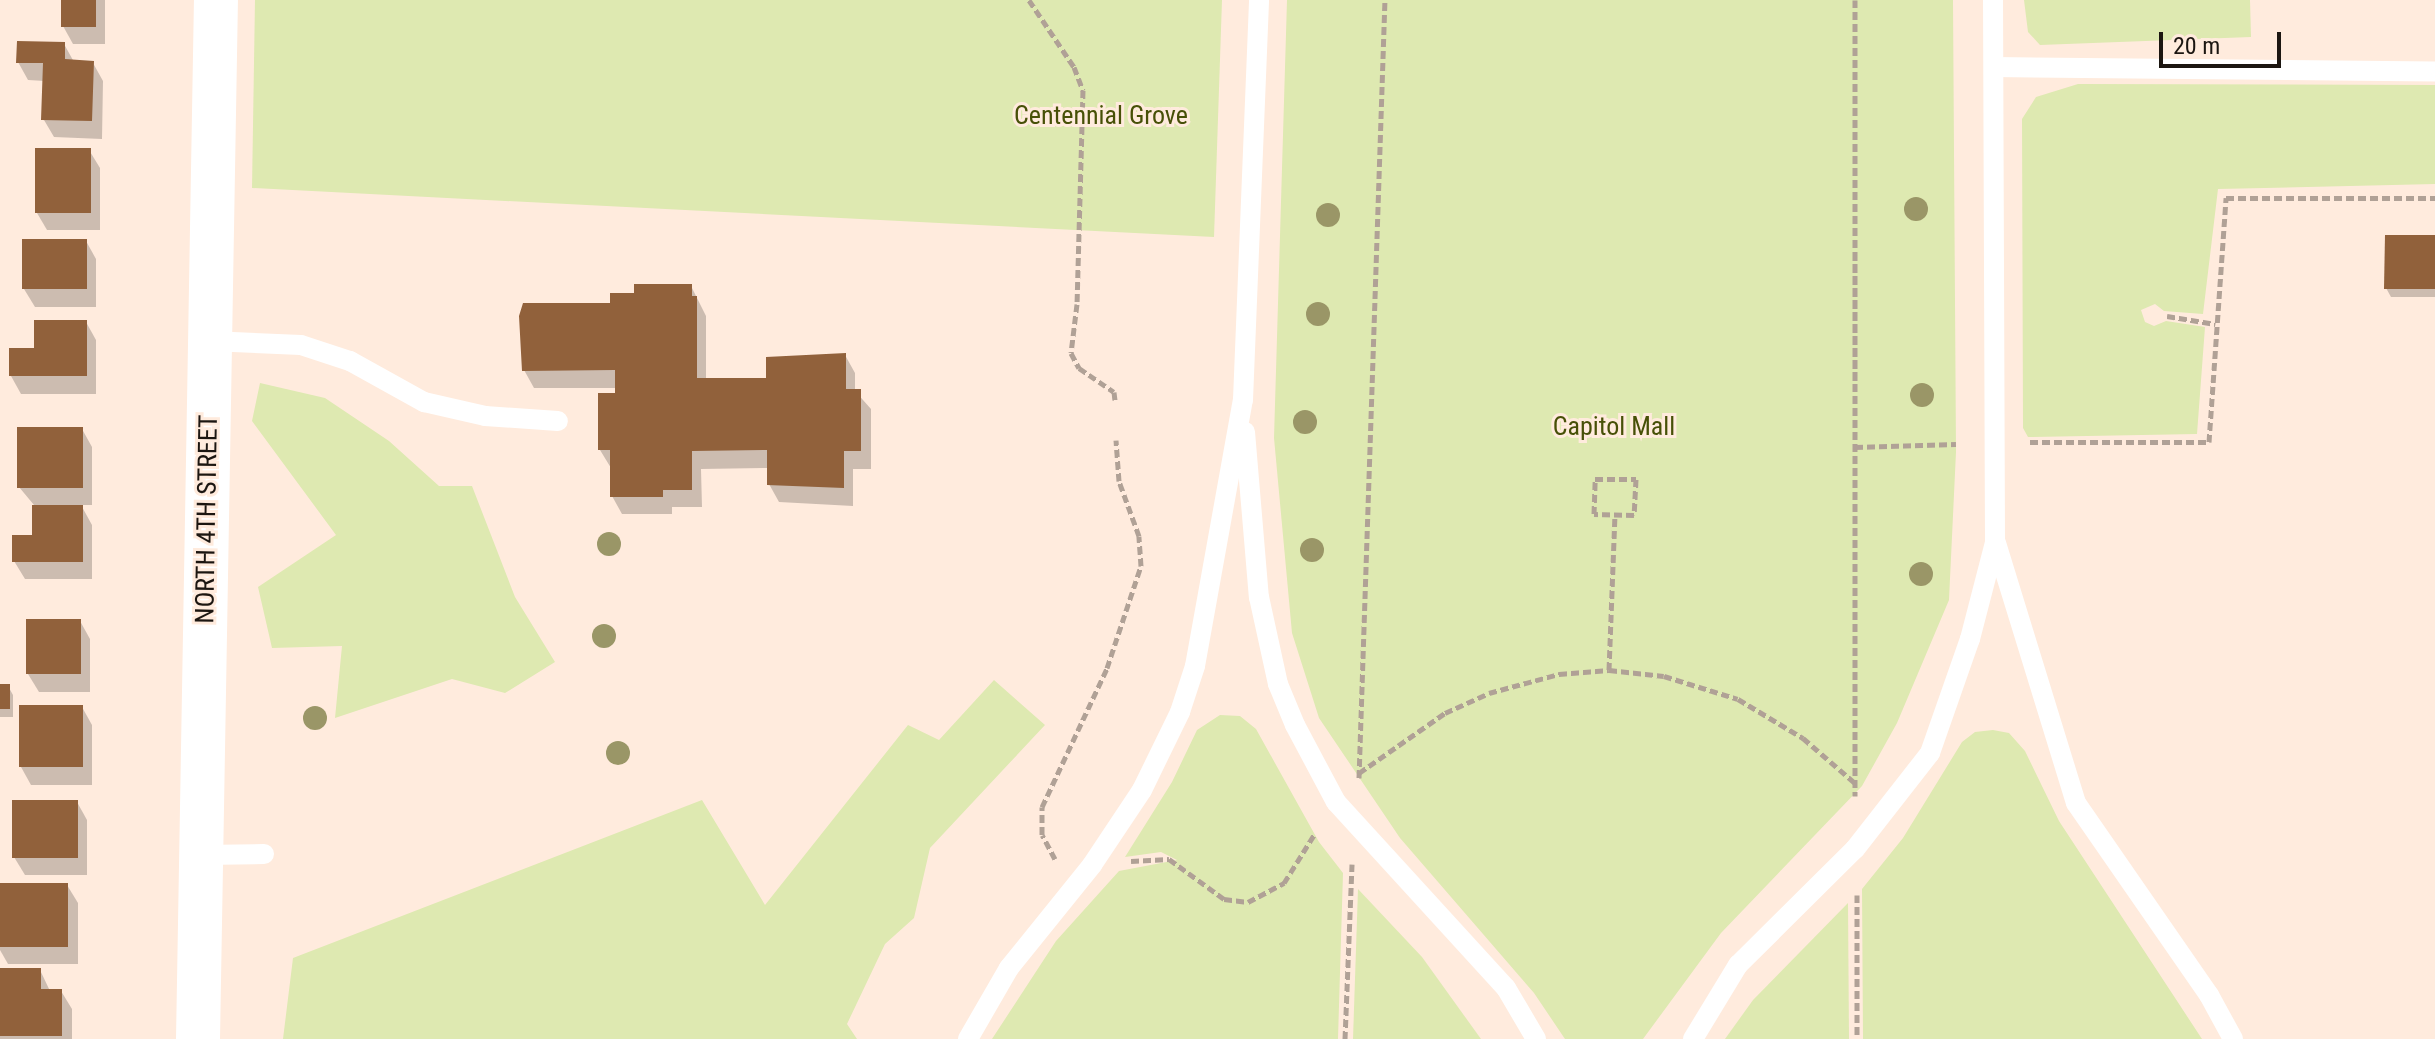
<!DOCTYPE html>
<style>
body{margin:0}
#map{position:relative;width:2435px;height:1039px;overflow:hidden;background:#ffebdd;font-family:"Roboto Condensed",sans-serif}
div>[style]{position:absolute}
[style*='--x']{left:calc(var(--x)*1px);top:calc(var(--y)*1px);width:calc(var(--w)*1px);rotate:calc(var(--a)*1deg)}
.green>*{inset:0;background:#dee9b1}
.shadow>*{inset:0;background:#0003}
.building>*{inset:0;background:#91613b}
.path>*{height:5px;margin-top:-2.5px;transform-origin:0;background:repeating-linear-gradient(90deg,#b0a196 0 8px,transparent 0 12px)}
.service>*{height:20px;margin:-10px;padding:0 10px;transform-origin:10px;border-radius:10px;background:#fff}
.tertiary>*{height:44px;margin:-22px;padding:0 22px;transform-origin:22px;border-radius:22px;background:#fff}
.trees>*{width:24px;height:24px;margin:-12px;border-radius:50%;background:#9a9667}
span{translate:-50% -50%;white-space:nowrap;text-align:center;line-height:1.15;-webkit-text-stroke:6px #ffebdd;paint-order:stroke}
.park-label{font-size:26px;color:#475007}
.street-label{font-size:26px;color:#1c1611}
.scale{position:absolute;left:2159px;top:32px;width:122px;height:36px;box-sizing:border-box;border:4px solid #1c1611;border-top:0;padding-left:10px;font-size:24px;line-height:28px;white-space:nowrap;color:#1c1611;-webkit-text-stroke:6px #ffebdd;paint-order:stroke}
</style>
<div id="map">
<div class="green">
<div style="clip-path:polygon(255px 0,1222px 0,1214px 237px,252px 188px)"></div>
<div style="clip-path:polygon(1287px 0,1953px 0,1956px 452px,1949px 600px,1897px 723px,1862px 786px,1721px 933px,1643px 1039px,1565px 1039px,1534px 993px,1400px 838px,1319px 718px,1292px 633px,1274px 438px)"></div>
<div style="clip-path:polygon(2024px 0,2250px 0,2251px 37px,2040px 45px,2028px 32px)"></div>
<div style="clip-path:polygon(2078px 84px,2435px 85px,2435px 184px,2218px 189px,2203px 314px,2164px 311px,2155px 304px,2141px 310px,2145px 322px,2154px 326px,2166px 321px,2205px 327px,2197px 434px,2028px 437px,2023px 428px,2022px 119px,2036px 97px)"></div>
<div style="clip-path:polygon(260px 383px,325px 398px,389px 441px,439px 486px,472px 486px,515px 597px,555px 662px,505px 693px,452px 679px,335px 718px,342px 646px,272px 648px,258px 587px,336px 535px,252px 421px)"></div>
<div style="clip-path:polygon(994px 680px,1045px 725px,930px 848px,914px 918px,885px 944px,847px 1024px,857px 1039px,283px 1039px,293px 958px,702px 800px,765px 905px,908px 725px,939px 740px)"></div>
<div style="clip-path:polygon(1220px 715px,1240px 716px,1256px 729px,1319px 842px,1343px 873px,1338px 1039px,992px 1039px,1056px 941px,1119px 871px,1177px 860px,1161px 852px,1125px 857px,1172px 782px,1197px 730px)"></div>
<div style="clip-path:polygon(1993px 730px,2009px 733px,2025px 751px,2059px 821px,2202px 1039px,1863px 1039px,1862px 889px,1903px 838px,1962px 742px,1975px 732px)"></div>
<div style="clip-path:polygon(1358px 889px,1422px 957px,1481px 1039px,1353px 1039px)"></div>
<div style="clip-path:polygon(1848px 903px,1849px 1039px,1725px 1039px,1753px 1000px)"></div>
</div>
<div class="shadow">
<div style="clip-path:polygon(63px 0,105px 0,105px 44px,73px 44px,63px 26px)"></div>
<div style="clip-path:polygon(64px 44px,74px 62px,93px 63px,103px 81px,102px 139px,54px 137px,44px 120px,45px 81px,28px 80px,18px 62px)"></div>
<div style="clip-path:polygon(89px 150px,100px 168px,100px 230px,47px 230px,37px 213px)"></div>
<div style="clip-path:polygon(2435px 237px,2435px 297px,2391px 297px,2386px 288px)"></div>
<div style="clip-path:polygon(86px 241px,96px 259px,96px 307px,35px 307px,24px 289px)"></div>
<div style="clip-path:polygon(691px 286px,706px 316px,706px 380px,768px 380px,845px 355px,855px 373px,855px 391px,871px 409px,871px 469px,853px 469px,853px 506px,779px 502px,769px 484px,769px 468px,701px 469px,702px 507px,672px 507px,672px 514px,622px 514px,612px 496px,611px 468px,600px 450px,617px 388px,534px 388px,524px 370px,612px 305px,636px 295px)"></div>
<div style="clip-path:polygon(86px 322px,96px 340px,96px 394px,21px 394px,11px 376px,36px 350px)"></div>
<div style="clip-path:polygon(82px 429px,92px 447px,92px 505px,81px 505px,92px 525px,92px 579px,25px 579px,14px 561px,34px 537px,34px 505px,19px 487px)"></div>
<div style="clip-path:polygon(80px 621px,90px 639px,90px 692px,39px 692px,28px 674px)"></div>
<div style="clip-path:polygon(0 686px,8px 686px,13px 695px,13px 717px,0 717px)"></div>
<div style="clip-path:polygon(82px 707px,92px 725px,92px 785px,31px 785px,21px 767px)"></div>
<div style="clip-path:polygon(77px 802px,87px 820px,87px 875px,25px 875px,14px 857px)"></div>
<div style="clip-path:polygon(0 885px,67px 885px,78px 903px,78px 964px,8px 964px,0 950px)"></div>
<div style="clip-path:polygon(0 970px,40px 970px,50px 991px,61px 991px,72px 1009px,72px 1039px,0 1039px)"></div>
</div>
<div class="building">
<div style="clip-path:polygon(61px 0,96px 0,96px 27px,61px 27px)"></div>
<div style="clip-path:polygon(17px 41px,65px 42px,65px 59px,94px 61px,92px 121px,41px 120px,43px 63px,16px 63px)"></div>
<div style="clip-path:polygon(35px 148px,91px 148px,91px 213px,35px 213px)"></div>
<div style="clip-path:polygon(2385px 235px,2435px 235px,2435px 289px,2384px 289px)"></div>
<div style="clip-path:polygon(22px 239px,87px 239px,87px 289px,22px 289px)"></div>
<div style="clip-path:polygon(634px 284px,692px 284px,692px 296px,697px 296px,697px 378px,766px 378px,766px 357px,846px 353px,846px 389px,861px 389px,861px 451px,844px 451px,844px 488px,767px 485px,767px 450px,692px 451px,692px 490px,663px 490px,663px 497px,610px 497px,610px 450px,598px 450px,598px 393px,615px 393px,615px 370px,522px 371px,519px 316px,523px 303px,610px 303px,610px 293px,634px 293px)"></div>
<div style="clip-path:polygon(34px 320px,87px 320px,87px 376px,9px 376px,9px 348px,34px 348px)"></div>
<div style="clip-path:polygon(17px 427px,83px 427px,83px 488px,17px 488px)"></div>
<div style="clip-path:polygon(32px 505px,83px 505px,83px 562px,12px 562px,12px 535px,32px 535px)"></div>
<div style="clip-path:polygon(26px 619px,81px 619px,81px 674px,26px 674px)"></div>
<div style="clip-path:polygon(0 684px,10px 684px,10px 709px,0 709px)"></div>
<div style="clip-path:polygon(19px 705px,83px 705px,83px 767px,19px 767px)"></div>
<div style="clip-path:polygon(12px 800px,78px 800px,78px 858px,12px 858px)"></div>
<div style="clip-path:polygon(0 883px,68px 883px,68px 947px,0 947px)"></div>
<div style="clip-path:polygon(0 968px,41px 968px,41px 989px,62px 989px,62px 1036px,0 1036px)"></div>
</div>
<div class="path">
<div style="--x:1029;--y:0;--w:81;--a:56.1"></div>
<div style="--x:1074;--y:67;--w:25;--a:69"></div>
<div style="--x:1083;--y:90;--w:214;--a:91.6"></div>
<div style="--x:1077;--y:304;--w:49;--a:97"></div>
<div style="--x:1071;--y:353;--w:17;--a:62"></div>
<div style="--x:1079;--y:368;--w:42;--a:34.4"></div>
<div style="--x:1114;--y:392;--w:8;--a:83"></div>
<div style="--x:1855;--y:0;--w:796;--a:90"></div>
<div style="--x:2167;--y:316;--w:49;--a:9.5"></div>
<div style="--x:2030;--y:442;--w:179;--a:0"></div>
<div style="--x:2209;--y:442;--w:245;--a:-86"></div>
<div style="--x:2226;--y:198;--w:209;--a:0"></div>
<div style="--x:1855;--y:447;--w:101;--a:-1.7"></div>
<div style="--x:1595;--y:479;--w:41;--a:0"></div>
<div style="--x:1636;--y:479;--w:36;--a:93"></div>
<div style="--x:1634;--y:515;--w:40;--a:-178.6"></div>
<div style="--x:1594;--y:514;--w:35;--a:-88"></div>
<div style="--x:1609;--y:670;--w:155;--a:-87.8"></div>
<div style="--x:1359;--y:773;--w:105;--a:-34.9"></div>
<div style="--x:1445;--y:713;--w:48;--a:-24.4"></div>
<div style="--x:1489;--y:693;--w:73;--a:-15.2"></div>
<div style="--x:1559;--y:674;--w:50;--a:-4.6"></div>
<div style="--x:1609;--y:670;--w:55;--a:6.2"></div>
<div style="--x:1664;--y:676;--w:77;--a:17.3"></div>
<div style="--x:1738;--y:699;--w:76;--a:31"></div>
<div style="--x:1803;--y:738;--w:69;--a:40.9"></div>
<div style="--x:1359;--y:778;--w:778;--a:-88.09"></div>
<div style="--x:1055;--y:859;--w:27;--a:-118"></div>
<div style="--x:1042;--y:835;--w:28;--a:-90"></div>
<div style="--x:1042;--y:807;--w:153;--a:-64.9"></div>
<div style="--x:1107;--y:668;--w:108;--a:-71.6"></div>
<div style="--x:1141;--y:566;--w:30;--a:-94"></div>
<div style="--x:1139;--y:536;--w:59;--a:-110"></div>
<div style="--x:1119;--y:481;--w:41;--a:-94.2"></div>
<div style="--x:1131;--y:861;--w:38;--a:-3"></div>
<div style="--x:1169;--y:859;--w:68;--a:36"></div>
<div style="--x:1224;--y:899;--w:24;--a:7"></div>
<div style="--x:1248;--y:902;--w:41;--a:-27.8"></div>
<div style="--x:1284;--y:883;--w:57;--a:-58"></div>
<div style="--x:1857;--y:895;--w:144;--a:90"></div>
<div style="--x:1345;--y:1039;--w:175;--a:-87.7"></div>
</div>
<div class="service">
<div style="--x:1994;--y:67;--w:441;--a:0.6"></div>
<div style="--x:210;--y:341;--w:91;--a:2.5"></div>
<div style="--x:301;--y:345;--w:52;--a:18.1"></div>
<div style="--x:350;--y:361;--w:85;--a:29"></div>
<div style="--x:424;--y:402;--w:63;--a:12.9"></div>
<div style="--x:485;--y:416;--w:73;--a:3.9"></div>
<div style="--x:1245;--y:432;--w:166;--a:85.2"></div>
<div style="--x:1259;--y:597;--w:89;--a:77.7"></div>
<div style="--x:1278;--y:684;--w:44;--a:67.5"></div>
<div style="--x:1295;--y:725;--w:87;--a:62"></div>
<div style="--x:1336;--y:802;--w:252;--a:47.6"></div>
<div style="--x:1506;--y:988;--w:59;--a:59.5"></div>
<div style="--x:1996;--y:543;--w:272;--a:72.9"></div>
<div style="--x:2076;--y:803;--w:234;--a:55.3"></div>
<div style="--x:2209;--y:995;--w:50;--a:61.4"></div>
<div style="--x:201;--y:855;--w:63;--a:-0.9"></div>
<div style="--x:968;--y:1039;--w:82;--a:-60"></div>
<div style="--x:1009;--y:968;--w:132;--a:-51.1"></div>
<div style="--x:1092;--y:865;--w:90;--a:-56.3"></div>
<div style="--x:1142;--y:790;--w:87;--a:-64"></div>
<div style="--x:1180;--y:712;--w:48;--a:-71.9"></div>
<div style="--x:1195;--y:666;--w:270;--a:-79.8"></div>
<div style="--x:1243;--y:400;--w:400;--a:-87.7"></div>
<div style="--x:1693;--y:1039;--w:87;--a:-58.7"></div>
<div style="--x:1738;--y:965;--w:165;--a:-44.8"></div>
<div style="--x:1855;--y:849;--w:122;--a:-52"></div>
<div style="--x:1930;--y:753;--w:121;--a:-70.7"></div>
<div style="--x:1970;--y:639;--w:100;--a:-75.5"></div>
<div style="--x:1995;--y:542;--w:542;--a:-90.21"></div>
</div>
<div class="tertiary">
<div style="--x:198;--y:1039;--w:1039;--a:-89.01"></div>
</div>
<div class="trees">
<div style="left:1916px;top:209px"></div>
<div style="left:1328px;top:215px"></div>
<div style="left:1318px;top:314px"></div>
<div style="left:1922px;top:395px"></div>
<div style="left:1305px;top:422px"></div>
<div style="left:609px;top:544px"></div>
<div style="left:1312px;top:550px"></div>
<div style="left:1921px;top:574px"></div>
<div style="left:604px;top:636px"></div>
<div style="left:315px;top:718px"></div>
<div style="left:618px;top:753px"></div>
</div>
<div class="park-label">
<span style="left:1101px;top:116px">Centennial Grove</span>
<span style="left:1614px;top:427px">Capitol Mall</span>
</div>
<div class="street-label">
<span style="left:207px;top:519px;rotate:-89deg">NORTH 4TH STREET</span>
</div>
<div class="scale">20 m</div>
</div>
